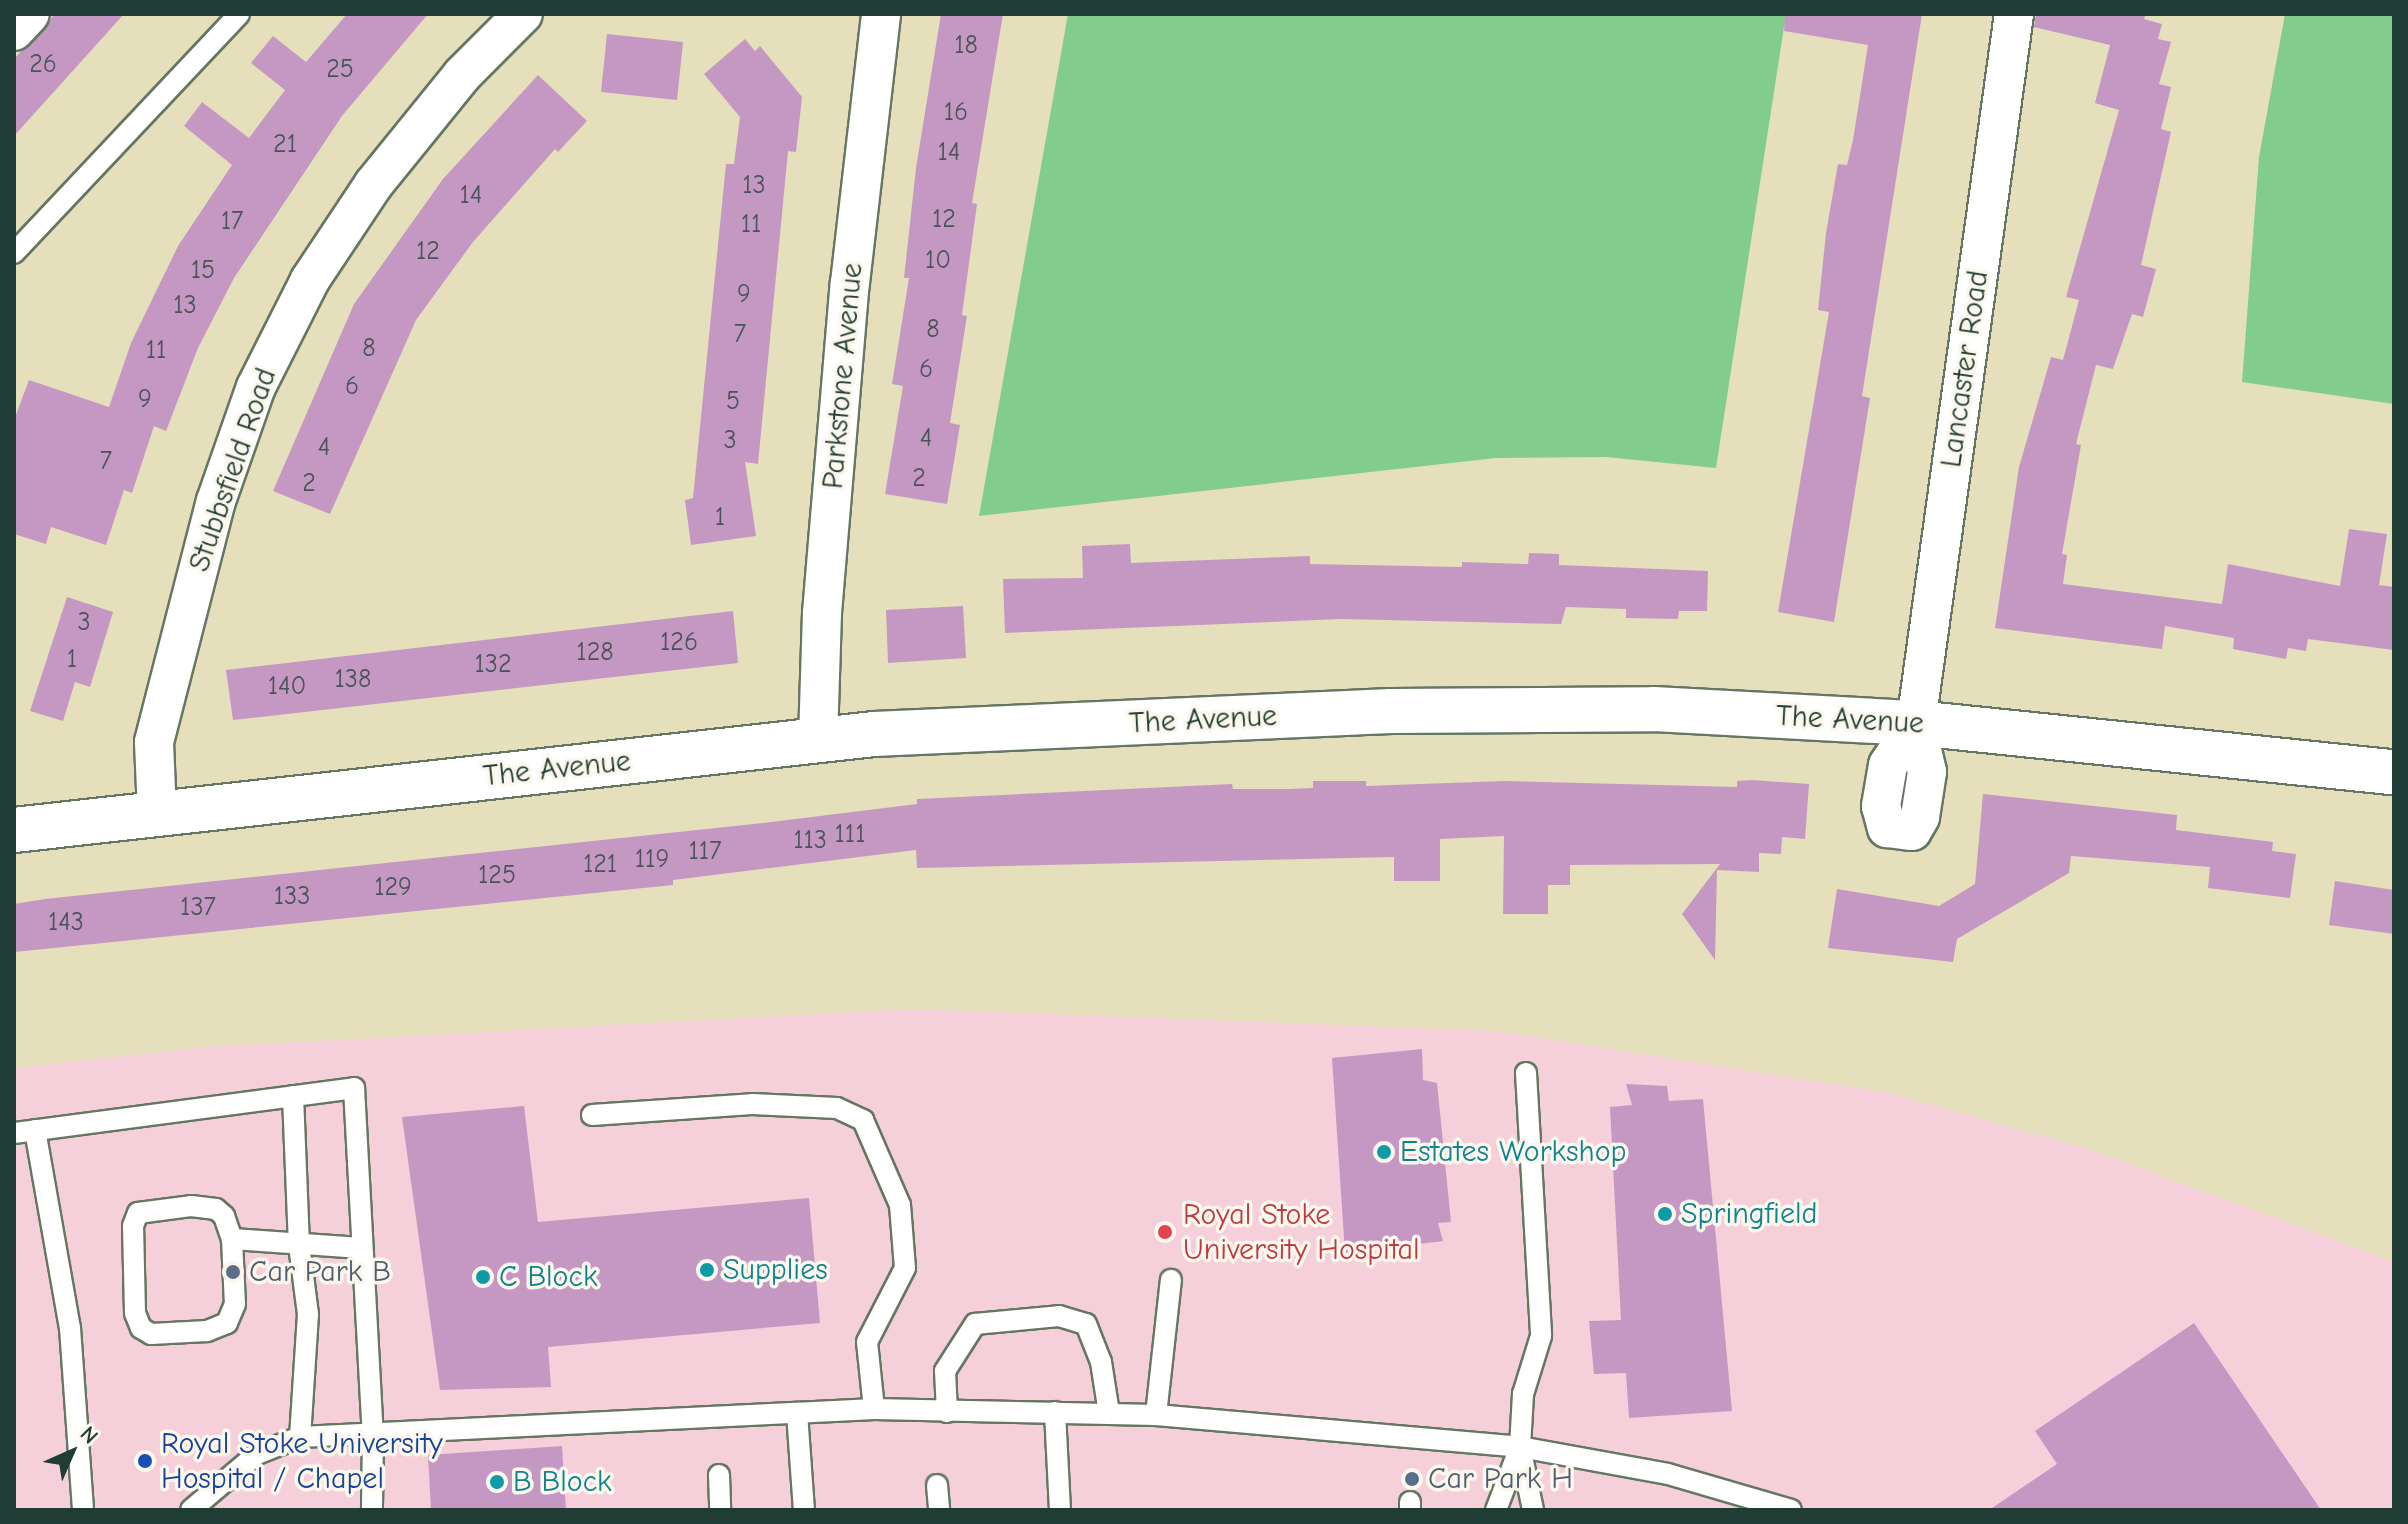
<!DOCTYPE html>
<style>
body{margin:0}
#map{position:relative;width:2408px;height:1524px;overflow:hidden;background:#e6dfbb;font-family:"Comic Neue",sans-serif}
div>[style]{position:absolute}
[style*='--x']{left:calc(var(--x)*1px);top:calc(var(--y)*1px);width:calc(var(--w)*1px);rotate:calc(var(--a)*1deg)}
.built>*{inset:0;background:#f5cfd9}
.green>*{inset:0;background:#82cd8b}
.building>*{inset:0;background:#c598c4}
.roads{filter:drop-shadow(2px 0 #657663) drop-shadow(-2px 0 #657663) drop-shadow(0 2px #657663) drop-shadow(0 -2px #657663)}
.service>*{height:20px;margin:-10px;padding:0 10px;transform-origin:10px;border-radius:10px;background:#fff}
.minor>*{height:38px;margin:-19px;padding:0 19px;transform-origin:19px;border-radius:19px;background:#fff}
.tertiary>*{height:44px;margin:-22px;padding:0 22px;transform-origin:22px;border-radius:22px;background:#fff}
.dots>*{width:22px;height:22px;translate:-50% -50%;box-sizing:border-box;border:4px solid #fbf7ec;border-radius:50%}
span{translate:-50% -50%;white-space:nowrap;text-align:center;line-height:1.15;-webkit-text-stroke:7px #fbf7ec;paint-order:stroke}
.number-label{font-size:26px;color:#485458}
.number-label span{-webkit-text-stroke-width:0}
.street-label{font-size:30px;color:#1f3d34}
.culture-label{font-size:30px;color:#0d838f}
.left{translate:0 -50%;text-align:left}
.health-label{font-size:30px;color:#be3a42}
.service-label{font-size:30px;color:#4e5e75}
.transit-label{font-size:30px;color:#164399}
.frame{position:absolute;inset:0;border:16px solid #1f3d34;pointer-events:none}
.north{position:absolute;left:32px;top:1412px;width:80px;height:80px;-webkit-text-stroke:6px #fbf7ec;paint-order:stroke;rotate:45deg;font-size:22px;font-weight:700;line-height:32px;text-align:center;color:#1f3d34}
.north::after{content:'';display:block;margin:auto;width:28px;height:36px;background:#1f3d34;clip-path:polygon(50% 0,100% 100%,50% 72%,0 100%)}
</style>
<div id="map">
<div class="built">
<div style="clip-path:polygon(913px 1009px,1495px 1031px,1890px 1093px,2091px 1150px,2394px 1262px,2394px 1510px,14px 1510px,14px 1068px,207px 1047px)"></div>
</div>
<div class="green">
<div style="clip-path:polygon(1068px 14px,1786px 14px,1716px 468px,1606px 457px,1496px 458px,979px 516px)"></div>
<div style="clip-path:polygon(2285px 14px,2394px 14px,2394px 404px,2242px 382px,2259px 157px)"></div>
</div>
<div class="building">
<div style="clip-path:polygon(55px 14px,124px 14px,14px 136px,14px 59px)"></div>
<div style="clip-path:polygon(347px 14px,428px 14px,342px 116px,234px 278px,198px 348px,166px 431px,154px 426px,132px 493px,124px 490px,106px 545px,51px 527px,46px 544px,14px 534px,14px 420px,29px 380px,109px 407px,131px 343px,178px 246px,232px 165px,184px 126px,202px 102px,249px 138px,285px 90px,251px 63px,273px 36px,306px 62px)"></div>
<div style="clip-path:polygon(941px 14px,1003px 14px,972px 203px,977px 204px,962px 315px,967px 316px,950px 423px,960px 425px,947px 504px,885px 494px,903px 386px,892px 384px,909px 278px,904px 278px,916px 168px)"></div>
<div style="clip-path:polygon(1785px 14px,1922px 14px,1862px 396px,1870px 398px,1834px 622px,1778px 612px,1829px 312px,1818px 310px,1826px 233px,1838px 164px,1847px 165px,1853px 140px,1868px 45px,1784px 31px)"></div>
<div style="clip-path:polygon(2036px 14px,2146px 14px,2144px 19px,2162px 24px,2158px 39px,2171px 42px,2159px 84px,2171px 87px,2161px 129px,2171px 132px,2141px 265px,2156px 269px,2143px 317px,2132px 314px,2113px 369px,2096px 365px,2076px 444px,2081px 445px,2062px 554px,2067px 555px,2063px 584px,2222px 604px,2228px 564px,2340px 586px,2349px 529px,2387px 534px,2379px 585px,2394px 587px,2394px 650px,2308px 639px,2306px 651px,2288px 648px,2286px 659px,2233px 649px,2234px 638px,2165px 626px,2162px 649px,1995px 628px,2019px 467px,2051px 357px,2063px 360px,2079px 300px,2066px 297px,2119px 110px,2095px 103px,2110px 45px,2034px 27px)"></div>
<div style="clip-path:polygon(607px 34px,683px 42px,677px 100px,601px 92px)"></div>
<div style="clip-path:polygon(745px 39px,755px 51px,760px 46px,802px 97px,796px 152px,788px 151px,758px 464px,745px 462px,756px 536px,691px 545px,685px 500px,693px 498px,726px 164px,734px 164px,740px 117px,704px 74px)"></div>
<div style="clip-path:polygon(538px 75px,587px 121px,558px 152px,555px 149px,473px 242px,416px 320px,330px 514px,273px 491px,354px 304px,443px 179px)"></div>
<div style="clip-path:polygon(1130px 544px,1131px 563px,1310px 556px,1310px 564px,1462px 567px,1462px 562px,1528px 564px,1529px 553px,1559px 554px,1559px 565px,1708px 571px,1707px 611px,1679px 611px,1678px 619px,1626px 618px,1626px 609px,1566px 607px,1561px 624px,1341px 619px,1005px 633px,1003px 579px,1083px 578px,1082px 546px)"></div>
<div style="clip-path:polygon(67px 597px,113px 612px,90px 687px,75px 682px,63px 721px,30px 711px)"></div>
<div style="clip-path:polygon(963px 606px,966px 658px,888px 663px,886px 610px)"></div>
<div style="clip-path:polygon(733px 611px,738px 663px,233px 720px,226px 670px)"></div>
<div style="clip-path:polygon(1752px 780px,1809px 784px,1805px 839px,1782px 837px,1781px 854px,1759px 853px,1759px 872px,1717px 870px,1715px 960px,1682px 914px,1720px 864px,1570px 865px,1570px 885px,1548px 885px,1548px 914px,1503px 914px,1504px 836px,1440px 839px,1440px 881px,1394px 881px,1394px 857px,917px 868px,916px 850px,673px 880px,673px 885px,14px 952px,14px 904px,45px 899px,763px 823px,917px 804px,917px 799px,1232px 784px,1233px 789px,1290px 789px,1313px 788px,1313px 781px,1366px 781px,1366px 786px,1504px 781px,1737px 787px,1737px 781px)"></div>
<div style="clip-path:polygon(1983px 794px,2177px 815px,2176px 830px,2273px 842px,2272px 851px,2296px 854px,2290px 898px,2208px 888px,2210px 867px,2071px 856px,2069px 873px,1957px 939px,1953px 962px,1828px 948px,1837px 889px,1939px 906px,1975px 884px)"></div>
<div style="clip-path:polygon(2335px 881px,2394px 890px,2394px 934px,2329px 925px)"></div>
<div style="clip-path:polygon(1422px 1049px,1423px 1080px,1437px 1083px,1451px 1222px,1438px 1223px,1443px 1241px,1345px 1253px,1332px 1058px)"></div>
<div style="clip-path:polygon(1626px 1084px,1667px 1086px,1669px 1101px,1703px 1099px,1732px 1411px,1629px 1418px,1626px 1373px,1594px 1374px,1589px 1321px,1621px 1320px,1610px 1107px,1632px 1105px)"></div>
<div style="clip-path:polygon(524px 1106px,538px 1222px,809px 1198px,820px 1323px,548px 1347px,551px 1387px,440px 1390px,402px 1117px)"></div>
<div style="clip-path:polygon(2194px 1323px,2321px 1510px,1989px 1510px,2057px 1464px,2035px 1431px)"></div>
<div style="clip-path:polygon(562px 1446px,566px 1510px,431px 1510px,428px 1455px)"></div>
</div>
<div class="roads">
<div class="service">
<div style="--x:14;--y:253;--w:328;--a:-46.7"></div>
<div style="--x:1526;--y:1073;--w:263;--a:86.7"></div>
<div style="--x:1541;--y:1336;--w:61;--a:107.2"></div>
<div style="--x:1523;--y:1394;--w:53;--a:93.2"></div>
<div style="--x:1520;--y:1447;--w:64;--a:78.3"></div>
<div style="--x:293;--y:1096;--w:149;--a:87.7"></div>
<div style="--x:299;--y:1245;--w:70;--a:82.6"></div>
<div style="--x:308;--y:1314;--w:123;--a:93.7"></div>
<div style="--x:592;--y:1115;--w:160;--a:-3.9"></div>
<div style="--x:752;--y:1104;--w:85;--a:2.7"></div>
<div style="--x:837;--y:1108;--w:29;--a:25"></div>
<div style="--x:863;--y:1120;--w:93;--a:66.5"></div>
<div style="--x:900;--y:1205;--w:63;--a:85.5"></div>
<div style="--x:905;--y:1268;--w:83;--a:117.2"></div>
<div style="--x:867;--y:1342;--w:67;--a:84"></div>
<div style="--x:35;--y:1130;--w:201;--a:80"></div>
<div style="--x:70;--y:1328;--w:182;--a:85.9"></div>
<div style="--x:14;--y:1133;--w:343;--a:-7.5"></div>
<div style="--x:354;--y:1088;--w:347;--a:86.9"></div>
<div style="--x:373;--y:1434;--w:76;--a:90.8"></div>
<div style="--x:191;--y:1206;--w:25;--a:7"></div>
<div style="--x:216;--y:1209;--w:11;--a:41"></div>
<div style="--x:224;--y:1216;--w:24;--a:71"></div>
<div style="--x:232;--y:1239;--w:65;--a:87.4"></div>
<div style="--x:235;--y:1304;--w:21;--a:113"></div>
<div style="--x:227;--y:1323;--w:22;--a:158"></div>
<div style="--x:207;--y:1331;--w:56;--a:176.9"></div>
<div style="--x:151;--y:1334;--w:12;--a:-149"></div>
<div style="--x:141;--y:1328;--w:16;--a:-112"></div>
<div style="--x:135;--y:1313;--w:87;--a:-91.3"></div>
<div style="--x:133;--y:1226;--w:14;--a:-69"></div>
<div style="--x:138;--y:1213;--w:53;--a:-7.5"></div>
<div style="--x:232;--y:1239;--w:130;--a:4"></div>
<div style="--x:947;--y:1412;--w:41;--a:-92.8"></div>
<div style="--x:945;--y:1371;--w:56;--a:-57.4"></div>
<div style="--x:975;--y:1324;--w:84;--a:-5.4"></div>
<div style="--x:1059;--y:1316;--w:28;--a:17"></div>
<div style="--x:1086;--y:1324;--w:41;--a:68.5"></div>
<div style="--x:1101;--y:1362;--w:52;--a:81.1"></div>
<div style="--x:1055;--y:1412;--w:98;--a:87.1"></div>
<div style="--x:797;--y:1413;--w:97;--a:85.9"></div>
<div style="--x:1156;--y:1415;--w:136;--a:-83.7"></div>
<div style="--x:719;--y:1475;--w:35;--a:88"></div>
<div style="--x:937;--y:1485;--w:25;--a:85"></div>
<div style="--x:191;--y:1510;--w:87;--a:-40.3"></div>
<div style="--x:257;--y:1454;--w:46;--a:-21.6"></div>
<div style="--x:300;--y:1437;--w:575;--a:-2.79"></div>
<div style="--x:874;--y:1409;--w:282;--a:1.2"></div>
<div style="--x:1156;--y:1415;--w:365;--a:5"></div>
<div style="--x:1520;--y:1447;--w:150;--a:10.3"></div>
<div style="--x:1668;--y:1474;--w:128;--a:16.3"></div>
<div style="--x:1410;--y:1510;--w:8;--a:-90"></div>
<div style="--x:1496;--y:1510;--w:67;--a:-69.1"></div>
</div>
<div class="minor">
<div style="--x:14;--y:31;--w:23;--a:-47"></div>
<div style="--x:1916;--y:723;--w:50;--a:123.7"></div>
<div style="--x:1888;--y:765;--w:42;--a:99.7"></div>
<div style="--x:1881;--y:806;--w:23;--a:75"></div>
<div style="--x:1887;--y:828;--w:25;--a:7"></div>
<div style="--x:1912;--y:831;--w:16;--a:-60"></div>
<div style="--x:1920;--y:817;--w:46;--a:-81.2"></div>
<div style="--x:1927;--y:772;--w:50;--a:-102.7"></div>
<div style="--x:1916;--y:723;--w:716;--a:-82.13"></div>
<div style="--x:818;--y:740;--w:127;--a:-88.2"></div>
<div style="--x:822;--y:613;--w:331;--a:-85.2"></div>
<div style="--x:850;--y:283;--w:271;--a:-83.4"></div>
<div style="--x:157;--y:814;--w:72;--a:-92.4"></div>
<div style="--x:154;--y:742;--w:249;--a:-75.6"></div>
<div style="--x:216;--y:501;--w:121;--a:-70.7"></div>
<div style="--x:256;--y:387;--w:120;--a:-63.2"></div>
<div style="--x:310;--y:280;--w:114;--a:-56.4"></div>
<div style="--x:373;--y:185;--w:141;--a:-51"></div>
<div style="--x:462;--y:75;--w:86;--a:-45"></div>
</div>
<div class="tertiary">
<div style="--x:14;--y:830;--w:865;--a:-6.37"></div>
<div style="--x:874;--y:734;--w:518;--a:-2.55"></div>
<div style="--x:1391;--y:711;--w:263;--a:-0.4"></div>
<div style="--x:1654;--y:709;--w:262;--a:3.1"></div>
<div style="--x:1916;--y:723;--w:481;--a:5.9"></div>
</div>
</div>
<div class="dots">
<div style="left:1384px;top:1152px;background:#0f9aa8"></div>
<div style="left:1665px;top:1214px;background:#0f9aa8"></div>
<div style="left:1165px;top:1232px;background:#e0444e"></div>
<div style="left:707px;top:1270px;background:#0f9aa8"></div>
<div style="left:233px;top:1272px;background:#5c6f8a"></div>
<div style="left:483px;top:1277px;background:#0f9aa8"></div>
<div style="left:145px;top:1461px;background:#1a4fb4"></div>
<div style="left:1412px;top:1479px;background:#5c6f8a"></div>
<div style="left:497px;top:1482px;background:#0f9aa8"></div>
</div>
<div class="number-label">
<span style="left:966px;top:46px">18</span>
<span style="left:43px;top:65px">26</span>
<span style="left:340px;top:70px">25</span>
<span style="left:956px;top:113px">16</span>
<span style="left:285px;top:145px">21</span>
<span style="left:949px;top:153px">14</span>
<span style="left:754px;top:186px">13</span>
<span style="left:471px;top:196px">14</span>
<span style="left:944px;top:220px">12</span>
<span style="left:232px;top:222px">17</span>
<span style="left:751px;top:225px">11</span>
<span style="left:428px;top:252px">12</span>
<span style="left:938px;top:261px">10</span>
<span style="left:203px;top:271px">15</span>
<span style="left:744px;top:295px">9</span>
<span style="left:185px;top:306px">13</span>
<span style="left:933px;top:330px">8</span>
<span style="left:740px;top:335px">7</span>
<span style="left:369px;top:349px">8</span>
<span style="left:156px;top:351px">11</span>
<span style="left:926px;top:370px">6</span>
<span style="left:352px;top:387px">6</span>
<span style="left:145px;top:400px">9</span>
<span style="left:733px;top:402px">5</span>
<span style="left:926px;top:439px">4</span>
<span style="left:730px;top:441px">3</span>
<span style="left:324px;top:448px">4</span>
<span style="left:106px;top:462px">7</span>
<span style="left:919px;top:479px">2</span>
<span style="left:309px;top:484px">2</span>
<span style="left:720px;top:518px">1</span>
<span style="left:84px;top:623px">3</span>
<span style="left:679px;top:643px">126</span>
<span style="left:595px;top:653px">128</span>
<span style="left:72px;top:660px">1</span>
<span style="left:493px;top:665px">132</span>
<span style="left:353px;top:680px">138</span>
<span style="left:287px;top:687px">140</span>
<span style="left:850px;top:835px">111</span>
<span style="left:810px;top:841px">113</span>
<span style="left:705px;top:852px">117</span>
<span style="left:652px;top:860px">119</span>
<span style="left:600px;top:865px">121</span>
<span style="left:497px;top:876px">125</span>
<span style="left:393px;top:888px">129</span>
<span style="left:292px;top:897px">133</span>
<span style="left:198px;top:908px">137</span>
<span style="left:66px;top:923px">143</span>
</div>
<div class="street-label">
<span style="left:1965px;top:369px;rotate:-82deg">Lancaster Road</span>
<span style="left:843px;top:376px;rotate:-85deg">Parkstone Avenue</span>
<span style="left:233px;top:470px;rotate:-71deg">Stubbsfield Road</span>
<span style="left:1203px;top:720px;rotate:-3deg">The Avenue</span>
<span style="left:1850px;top:720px;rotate:3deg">The Avenue</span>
<span style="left:557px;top:769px;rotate:-6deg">The Avenue</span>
</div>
<div class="culture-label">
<span class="left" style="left:1400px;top:1152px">Estates Workshop</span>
<span class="left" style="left:1681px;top:1214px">Springfield</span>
<span class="left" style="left:723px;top:1270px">Supplies</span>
<span class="left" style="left:499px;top:1277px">C Block</span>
<span class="left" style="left:513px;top:1482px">B Block</span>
</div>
<div class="health-label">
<span class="left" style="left:1183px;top:1232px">Royal Stoke<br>University Hospital</span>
</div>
<div class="service-label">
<span class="left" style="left:249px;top:1272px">Car Park B</span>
<span class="left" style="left:1428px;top:1479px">Car Park H</span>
</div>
<div class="transit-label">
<span class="left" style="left:161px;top:1461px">Royal Stoke University<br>Hospital / Chapel</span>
</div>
<div class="frame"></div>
<div class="north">N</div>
</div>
